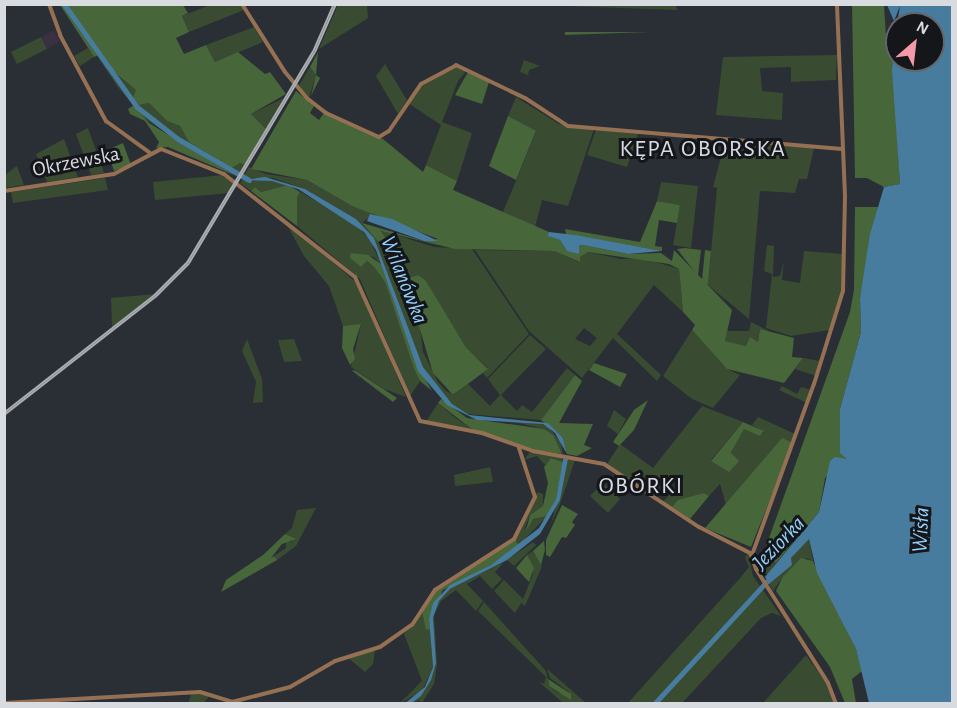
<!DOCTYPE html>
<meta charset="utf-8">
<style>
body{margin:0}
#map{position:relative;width:957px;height:708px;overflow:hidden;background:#2a2e35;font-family:"Alegreya Sans",sans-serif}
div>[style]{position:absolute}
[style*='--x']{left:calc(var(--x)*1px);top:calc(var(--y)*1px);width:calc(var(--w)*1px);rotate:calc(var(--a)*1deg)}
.industrial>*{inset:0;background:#393142}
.green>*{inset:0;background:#394c31}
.forest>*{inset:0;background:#476639}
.water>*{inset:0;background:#477c9f}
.river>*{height:5px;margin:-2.5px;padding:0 2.5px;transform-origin:2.5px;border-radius:2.5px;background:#477c9f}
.minor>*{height:4px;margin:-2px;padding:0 2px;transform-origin:2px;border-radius:2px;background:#957053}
.rail>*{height:4px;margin-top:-2px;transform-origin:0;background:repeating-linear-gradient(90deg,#141619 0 4.5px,#aaaeb3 0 9px);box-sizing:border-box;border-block:2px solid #aaaeb3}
span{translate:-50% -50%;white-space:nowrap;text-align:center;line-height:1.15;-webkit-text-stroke:6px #141619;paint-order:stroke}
.street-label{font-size:21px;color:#d8dbe0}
.water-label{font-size:22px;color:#93d1fc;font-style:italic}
.quarter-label{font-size:24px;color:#d6dbe5;letter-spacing:1.5px}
.frame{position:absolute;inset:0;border:6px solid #d8dbe0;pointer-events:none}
.north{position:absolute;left:885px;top:12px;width:60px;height:60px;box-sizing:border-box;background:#141619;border:2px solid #626569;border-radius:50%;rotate:28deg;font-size:16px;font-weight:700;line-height:24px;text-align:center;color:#d8dbe0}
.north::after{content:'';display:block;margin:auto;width:21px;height:27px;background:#f39aa9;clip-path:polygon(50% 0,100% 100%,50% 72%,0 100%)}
</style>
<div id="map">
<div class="industrial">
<div style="clip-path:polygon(54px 30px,60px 42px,47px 49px,41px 37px)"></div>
</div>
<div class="green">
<div style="clip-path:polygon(63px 5px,114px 73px,136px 90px,139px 105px,149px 103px,167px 121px,180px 126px,190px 142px,232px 168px,240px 163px,245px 165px,238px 177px,145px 119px,117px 86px)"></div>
<div style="clip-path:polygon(210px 5px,240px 5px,244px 10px,189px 32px,182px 16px)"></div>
<div style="clip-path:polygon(338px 5px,367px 5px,368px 18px,319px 49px)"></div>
<div style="clip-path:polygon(676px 5px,677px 10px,566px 6px,566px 4px)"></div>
<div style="clip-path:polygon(254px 27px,263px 42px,215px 62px,206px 45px)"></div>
<div style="clip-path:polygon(41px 37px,47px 49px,17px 64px,11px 52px)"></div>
<div style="clip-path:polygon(88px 48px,94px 57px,80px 66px,74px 56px)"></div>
<div style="clip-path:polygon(837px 55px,836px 80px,791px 82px,791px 67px,760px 68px,762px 91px,783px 93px,782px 120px,716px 115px,723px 57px)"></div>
<div style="clip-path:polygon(524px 60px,540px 66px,529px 70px,528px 75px,520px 72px)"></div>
<div style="clip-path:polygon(385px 64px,407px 100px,398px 114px,376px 76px)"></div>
<div style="clip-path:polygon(310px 67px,316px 75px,309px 98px,298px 87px)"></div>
<div style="clip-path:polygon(455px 67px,467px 70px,458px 81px,442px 122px,472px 133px,457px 181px,426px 165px,441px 125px,408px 103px,420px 87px)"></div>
<div style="clip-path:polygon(516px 97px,559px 124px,594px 129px,568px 206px,542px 200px,535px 227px,503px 212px,536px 132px,508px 116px)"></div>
<div style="clip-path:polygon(284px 98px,266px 129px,251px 114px)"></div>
<div style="clip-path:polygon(88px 128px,101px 164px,104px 173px,91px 175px,76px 134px)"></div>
<div style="clip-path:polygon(596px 130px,638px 134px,627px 167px,587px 155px)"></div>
<div style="clip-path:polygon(64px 139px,78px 177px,47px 182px,36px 154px)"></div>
<div style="clip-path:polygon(725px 142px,814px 148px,807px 179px,799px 179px,795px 193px,760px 191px,749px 319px,708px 285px,717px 188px,713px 187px)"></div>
<div style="clip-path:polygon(17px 166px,24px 185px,5px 188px,5px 175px)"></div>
<div style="clip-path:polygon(249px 167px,266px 174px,307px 180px,352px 206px,374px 213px,362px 223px,382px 246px,406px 289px,419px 318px,423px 352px,438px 382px,446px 391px,454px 395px,468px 384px,490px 406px,500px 395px,488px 379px,530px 335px,546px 349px,501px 395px,517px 411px,522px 405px,532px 412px,567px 368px,575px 375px,541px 420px,466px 414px,449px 402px,423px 367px,370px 234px,356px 219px,305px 189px,273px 178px,243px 178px)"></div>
<div style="clip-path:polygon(223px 175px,235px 183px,229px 193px,155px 200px,153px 182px)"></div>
<div style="clip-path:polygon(105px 178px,108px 190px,13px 203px,11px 192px)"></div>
<div style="clip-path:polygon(242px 180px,272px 181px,288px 185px,261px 192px,255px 187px,251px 191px,240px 183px)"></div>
<div style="clip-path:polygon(661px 182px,698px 186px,691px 248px,673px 245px,680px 205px,657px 201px)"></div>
<div style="clip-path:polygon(300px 192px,356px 224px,371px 242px,381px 264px,374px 257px,351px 253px,361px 267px,367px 261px,374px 267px,385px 282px,420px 381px,410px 396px,360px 279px,297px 226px,297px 198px)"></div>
<div style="clip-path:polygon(285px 221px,358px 284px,406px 397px,384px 389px,351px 367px,361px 325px,343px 326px,329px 286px,304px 256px)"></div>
<div style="clip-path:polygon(384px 231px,434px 247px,472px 249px,529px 334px,487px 378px,483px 373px,488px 368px,465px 346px,418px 275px,411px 277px,405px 271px,381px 232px)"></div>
<div style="clip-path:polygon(767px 245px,774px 246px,773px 277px,780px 276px,784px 261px,782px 280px,800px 283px,804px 251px,843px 254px,841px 294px,830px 330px,791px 336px,766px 328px,772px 274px,764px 271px)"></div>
<div style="clip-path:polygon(evenodd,475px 250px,554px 251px,579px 262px,580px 257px,588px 252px,621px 259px,642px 258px,679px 269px,683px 312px,654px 285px,617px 334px,661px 375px,657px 381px,613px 338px,582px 378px,529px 331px,475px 250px,584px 328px,597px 338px,590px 346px,575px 339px,584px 328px)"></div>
<div style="clip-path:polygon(155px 294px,112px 328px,111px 298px)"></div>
<div style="clip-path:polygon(751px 322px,771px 332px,760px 329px,758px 342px,750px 338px,746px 346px,725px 341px,727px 331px,749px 331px)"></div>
<div style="clip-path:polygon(692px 330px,727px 369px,740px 375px,713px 408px,692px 399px,663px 376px)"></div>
<div style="clip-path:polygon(247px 339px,262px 379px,263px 402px,253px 403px,256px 382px,242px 351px)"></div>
<div style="clip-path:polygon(294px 339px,302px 361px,284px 362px,278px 340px)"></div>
<div style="clip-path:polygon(803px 358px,820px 361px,816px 376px,795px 369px)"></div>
<div style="clip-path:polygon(782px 386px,797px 394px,801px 387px,811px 390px,807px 403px,779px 390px)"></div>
<div style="clip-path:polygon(438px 403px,453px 416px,473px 430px,426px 422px)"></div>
<div style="clip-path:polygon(702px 406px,743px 422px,711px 460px,724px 468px,744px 428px,760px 436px,764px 432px,752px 425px,758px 417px,795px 434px,792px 443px,782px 439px,726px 505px,720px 484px,709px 496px,704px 493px,672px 507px,663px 502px,680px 482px,673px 475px,655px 497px,607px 464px,620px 444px,653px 468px)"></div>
<div style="clip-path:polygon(614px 410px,626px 419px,618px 434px,607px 426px)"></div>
<div style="clip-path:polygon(510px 421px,538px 422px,548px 427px,561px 442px,563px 454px,544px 429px)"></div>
<div style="clip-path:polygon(530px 452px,561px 457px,563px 462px,552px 458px,545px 465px,537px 456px,524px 460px)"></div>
<div style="clip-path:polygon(568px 459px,575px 460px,560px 504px,551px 524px)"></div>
<div style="clip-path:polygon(490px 467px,493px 482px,455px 486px,454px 475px)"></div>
<div style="clip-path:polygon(603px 483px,620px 499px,608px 513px,590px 496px)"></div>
<div style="clip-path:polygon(537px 492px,543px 494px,543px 506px,530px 515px,524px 530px,533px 519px,547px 516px,519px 545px,515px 540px)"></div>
<div style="clip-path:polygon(316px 508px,296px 546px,277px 560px,274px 556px,286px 548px,286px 540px,292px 542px,292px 538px,285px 534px,292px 528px,297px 510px)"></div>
<div style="clip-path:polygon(809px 538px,813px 561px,806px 558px,782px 578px,773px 591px,769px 584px,792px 565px,791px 558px)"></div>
<div style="clip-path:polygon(533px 542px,536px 545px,514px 566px,507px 560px)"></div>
<div style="clip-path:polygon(533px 551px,542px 566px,525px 606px,521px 603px,515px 613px,494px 591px,504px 580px,523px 599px,533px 574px,527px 555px)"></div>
<div style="clip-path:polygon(748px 554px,753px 576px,781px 616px,772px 613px,761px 618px,682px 703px,627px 704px,741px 577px,749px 567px,745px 557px)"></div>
<div style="clip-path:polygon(764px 557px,776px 563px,768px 574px,762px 573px)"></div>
<div style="clip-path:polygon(504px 562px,495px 572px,502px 579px,492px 589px,480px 576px,467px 584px,483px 601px,476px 611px,456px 590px,441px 601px,434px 615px,437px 665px,434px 684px,422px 703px,419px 700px,412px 704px,421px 696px,435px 667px,433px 618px,439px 601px,450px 589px)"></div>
<div style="clip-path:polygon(484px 602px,546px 671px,549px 686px,559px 693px,569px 692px,550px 678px,547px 669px,586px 703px,563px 703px,538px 681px,544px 684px,546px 677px,478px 611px)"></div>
<div style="clip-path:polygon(422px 612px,426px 629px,430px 629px,433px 667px,422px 691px,399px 704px,422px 681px,404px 634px)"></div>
<div style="clip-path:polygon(375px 650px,373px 664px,365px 672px,347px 657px)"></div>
<div style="clip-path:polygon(806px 655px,826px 683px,834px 704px,762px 704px)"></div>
<div style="clip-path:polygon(191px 694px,201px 693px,210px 695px,204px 703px,188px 704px)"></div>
</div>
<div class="forest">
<div style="clip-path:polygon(155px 4px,183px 5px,188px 13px,182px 16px,189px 32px,176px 38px,184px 54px,206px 45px,215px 62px,238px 52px,265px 74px,270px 72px,286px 94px,251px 114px,266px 129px,245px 165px,240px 163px,232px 168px,189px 142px,180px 126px,167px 121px,149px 103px,139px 105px,133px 98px,136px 90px,115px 73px,66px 5px)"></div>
<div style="clip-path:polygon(60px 5px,63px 5px,98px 55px,94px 57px)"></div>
<div style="clip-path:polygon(852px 5px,884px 5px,886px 37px,892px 45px,900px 184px,884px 187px,867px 178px,855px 178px)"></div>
<div style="clip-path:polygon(565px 32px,650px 32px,565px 35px)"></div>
<div style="clip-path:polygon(318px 52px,316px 75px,320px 78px,311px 96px,316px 75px,310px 67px)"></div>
<div style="clip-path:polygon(468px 72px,489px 82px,482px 104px,455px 95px)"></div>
<div style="clip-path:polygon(296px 91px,314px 106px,310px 113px,319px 120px,324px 113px,383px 139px,423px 172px,426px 165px,457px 181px,453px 190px,549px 232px,547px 236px,560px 240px,567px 251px,583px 245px,628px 254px,661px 253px,672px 261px,674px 250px,732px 310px,725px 341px,746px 346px,750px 337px,758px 342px,760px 329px,794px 338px,792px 357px,803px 358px,784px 383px,727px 369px,692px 330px,695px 325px,683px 312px,679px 269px,669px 264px,588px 252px,580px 257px,580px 262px,554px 251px,455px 249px,381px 231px,411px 277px,418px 275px,426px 281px,465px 346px,488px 369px,453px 395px,433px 373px,410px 296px,382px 246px,362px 223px,424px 241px,438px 239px,352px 206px,307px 180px,251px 169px)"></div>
<div style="clip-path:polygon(134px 105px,149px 123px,236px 176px,168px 147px,156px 148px,159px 142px,145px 121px,130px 114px,128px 109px)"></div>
<div style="clip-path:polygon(508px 116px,536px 131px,516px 180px,489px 166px)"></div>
<div style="clip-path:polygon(123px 143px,131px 165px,114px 171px,107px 150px)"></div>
<div style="clip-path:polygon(288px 185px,300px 192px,297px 198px,297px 226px,251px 191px,255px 187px,261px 192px)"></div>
<div style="clip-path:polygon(657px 201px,680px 205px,677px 223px,659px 220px,655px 246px,662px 247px,662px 251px,566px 234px,565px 229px,640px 242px)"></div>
<div style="clip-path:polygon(855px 207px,878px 207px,860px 298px,861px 332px,840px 409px,841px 447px,847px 459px,825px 478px,819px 512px,776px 563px,764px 557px,764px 552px,850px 312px,854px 290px)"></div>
<div style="clip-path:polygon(685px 248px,701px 250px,698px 276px,677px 249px)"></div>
<div style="clip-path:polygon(705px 250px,711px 251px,708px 285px,702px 280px)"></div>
<div style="clip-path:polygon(351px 253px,368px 255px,381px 264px,414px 359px,432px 391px,420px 381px,414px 368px,385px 282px,374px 267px,367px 261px,361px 267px,350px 258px)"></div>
<div style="clip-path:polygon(361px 324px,353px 349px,355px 359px,350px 365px,342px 348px,343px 326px)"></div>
<div style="clip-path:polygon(594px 363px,627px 374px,620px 387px,589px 370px)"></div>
<div style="clip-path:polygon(351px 370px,356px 371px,397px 398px,393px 402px)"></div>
<div style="clip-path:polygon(575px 375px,582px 381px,559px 423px,593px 424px,584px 445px,592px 448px,577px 456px,567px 454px,563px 438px,541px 420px)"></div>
<div style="clip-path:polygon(441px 399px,467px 418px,544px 429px,553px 435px,562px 454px,537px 450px,473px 430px,438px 403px)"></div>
<div style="clip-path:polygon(648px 400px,634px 430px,619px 446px,613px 442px,634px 410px)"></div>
<div style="clip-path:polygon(743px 422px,764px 431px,760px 436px,744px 429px,731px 453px,739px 461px,729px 472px,711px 461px)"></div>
<div style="clip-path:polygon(782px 438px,793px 443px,751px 547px,705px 528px)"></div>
<div style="clip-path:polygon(551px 458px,563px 462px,556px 499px,547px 516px,533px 519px,526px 531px,530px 515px,543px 506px,548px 483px,544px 467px)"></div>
<div style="clip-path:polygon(704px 493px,709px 496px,690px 519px,672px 507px,678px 500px)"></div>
<div style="clip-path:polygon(562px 505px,578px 514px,572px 522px,575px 525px,566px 538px,562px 537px,550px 557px,546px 555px,546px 540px)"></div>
<div style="clip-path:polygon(285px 534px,296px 539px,282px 544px,271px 558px,274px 556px,277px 560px,221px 592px,226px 580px,263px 555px)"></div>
<div style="clip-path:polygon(515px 540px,519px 545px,491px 565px,443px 590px,429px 619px,430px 629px,426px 630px,422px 612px,435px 592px)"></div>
<div style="clip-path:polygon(544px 541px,545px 550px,541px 565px,533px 551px)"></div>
<div style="clip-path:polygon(527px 555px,534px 568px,529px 582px,516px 568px)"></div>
<div style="clip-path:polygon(801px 558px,813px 561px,856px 649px,862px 671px,852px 679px,856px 703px,845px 703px,830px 667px,776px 591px,782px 578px)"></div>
<div style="clip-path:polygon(548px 679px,571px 694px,571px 700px,549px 686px)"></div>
</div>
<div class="water">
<div style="clip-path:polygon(887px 5px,952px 5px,952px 703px,869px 703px,856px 649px,817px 573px,809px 539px,791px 558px,792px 565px,769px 584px,765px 577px,819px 512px,830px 461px,835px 457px,847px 459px,840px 453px,840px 409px,861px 332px,860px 298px,870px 234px,884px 187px,900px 184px,892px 70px,897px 25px,897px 60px,933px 60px,933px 24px,897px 24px,900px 6px,894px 21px)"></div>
<div style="clip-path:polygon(265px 177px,305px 189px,356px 219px,374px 238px,423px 367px,452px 404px,469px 415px,548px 423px,563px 438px,567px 454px,555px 433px,543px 424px,477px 420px,447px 405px,418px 371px,376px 250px,364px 232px,298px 189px,272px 181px,242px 180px)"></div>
<div style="clip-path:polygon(370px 214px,392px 219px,438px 241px,424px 241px,367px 221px)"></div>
<div style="clip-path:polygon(549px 232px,575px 235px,662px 251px,628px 254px,583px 245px,579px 246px,579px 254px,567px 251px,560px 240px,547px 236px)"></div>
<div style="clip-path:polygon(563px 459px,568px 459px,560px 500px,540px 534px,507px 560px,450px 589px,439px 601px,433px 618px,436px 663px,431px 680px,421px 696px,412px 703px,404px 704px,425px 687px,433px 667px,429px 619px,433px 603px,450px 585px,491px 565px,539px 528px,556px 499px)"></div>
</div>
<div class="river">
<div style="--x:64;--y:4;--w:126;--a:54.7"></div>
<div style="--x:137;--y:107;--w:52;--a:38"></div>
<div style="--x:178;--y:139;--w:82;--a:30"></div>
<div style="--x:654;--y:704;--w:167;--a:-47.4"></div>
</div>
<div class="minor">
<div style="--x:49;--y:4;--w:33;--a:70"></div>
<div style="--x:60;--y:35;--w:98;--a:61.9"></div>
<div style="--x:106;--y:121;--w:54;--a:36"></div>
<div style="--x:242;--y:4;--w:80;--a:57.7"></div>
<div style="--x:285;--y:72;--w:35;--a:50"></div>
<div style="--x:308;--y:99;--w:23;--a:38"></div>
<div style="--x:326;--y:113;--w:58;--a:24.4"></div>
<div style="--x:379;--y:137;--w:12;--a:-31"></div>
<div style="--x:389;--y:131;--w:57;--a:-55.8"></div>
<div style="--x:421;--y:84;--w:40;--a:-28"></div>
<div style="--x:456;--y:65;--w:76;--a:25.6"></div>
<div style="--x:525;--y:98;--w:51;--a:33.1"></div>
<div style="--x:568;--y:126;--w:275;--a:4.8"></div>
<div style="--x:4;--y:191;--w:111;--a:-8.8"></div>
<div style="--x:114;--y:174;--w:53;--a:-28"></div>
<div style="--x:161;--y:149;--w:68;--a:21.6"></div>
<div style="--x:224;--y:174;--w:167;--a:38.2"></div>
<div style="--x:355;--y:277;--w:158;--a:65.7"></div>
<div style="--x:420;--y:421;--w:63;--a:11"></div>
<div style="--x:482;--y:433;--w:54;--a:19.4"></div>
<div style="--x:533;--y:451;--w:72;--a:10.4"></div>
<div style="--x:604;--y:464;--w:114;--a:33.6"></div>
<div style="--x:699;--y:527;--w:57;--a:27"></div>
<div style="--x:750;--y:553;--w:17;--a:69"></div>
<div style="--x:756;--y:569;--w:135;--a:57.7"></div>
<div style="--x:828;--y:683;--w:22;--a:69"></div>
<div style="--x:752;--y:555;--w:182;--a:-70.1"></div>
<div style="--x:814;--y:384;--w:97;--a:-72.7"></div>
<div style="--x:843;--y:291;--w:95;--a:-88.8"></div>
<div style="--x:845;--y:196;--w:192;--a:-92.4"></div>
<div style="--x:4;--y:703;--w:196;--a:-3.2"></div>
<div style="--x:200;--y:692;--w:34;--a:17"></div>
<div style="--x:232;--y:702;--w:60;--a:-14.5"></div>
<div style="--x:290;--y:687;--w:52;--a:-30"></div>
<div style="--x:335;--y:661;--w:47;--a:-17.3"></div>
<div style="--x:380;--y:647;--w:39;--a:-35"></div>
<div style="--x:412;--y:625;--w:42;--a:-56.7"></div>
<div style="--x:435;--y:590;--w:94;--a:-32.8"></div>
<div style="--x:514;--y:539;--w:47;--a:-63.4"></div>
<div style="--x:535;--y:497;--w:52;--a:-108.1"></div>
</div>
<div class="rail">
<div style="--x:4;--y:414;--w:192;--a:-38"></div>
<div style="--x:155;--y:296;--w:47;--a:-45"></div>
<div style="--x:188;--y:263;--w:246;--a:-59.2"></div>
<div style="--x:314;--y:52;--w:52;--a:-66.4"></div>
</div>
<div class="street-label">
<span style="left:76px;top:162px;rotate:-11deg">Okrzewska</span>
</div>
<div class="water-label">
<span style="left:404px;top:280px;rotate:68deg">Wilanówka</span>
<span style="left:921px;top:530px;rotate:-87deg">Wisła</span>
<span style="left:779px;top:543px;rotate:-46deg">Jeziorka</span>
</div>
<div class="quarter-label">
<span style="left:703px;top:150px">KĘPA OBORSKA</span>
<span style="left:641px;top:487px">OBÓRKI</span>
</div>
<div class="frame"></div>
<div class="north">N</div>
</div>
